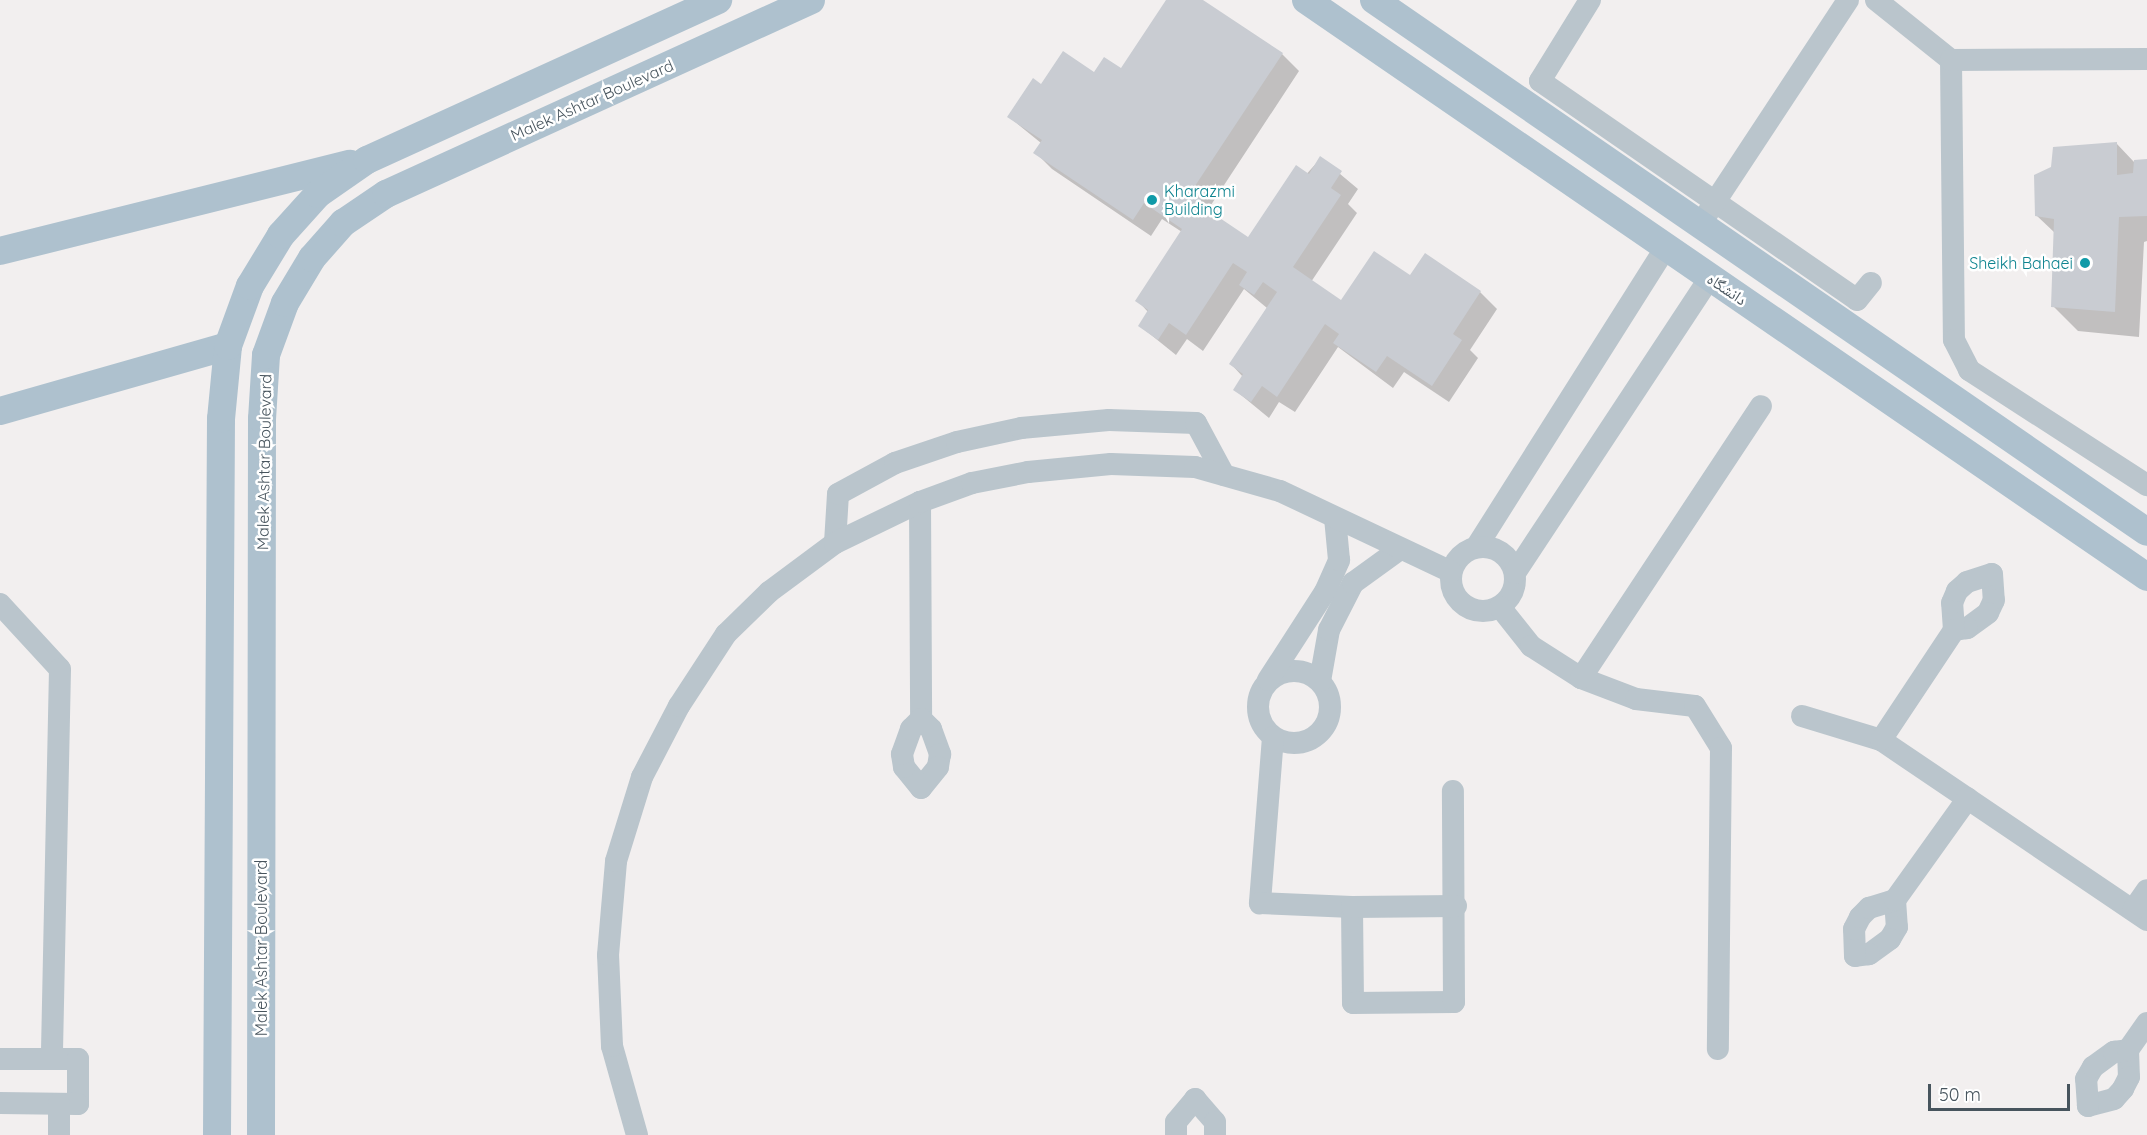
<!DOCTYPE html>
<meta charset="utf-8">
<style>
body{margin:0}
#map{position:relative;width:2147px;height:1135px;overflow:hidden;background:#f2efef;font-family:Quicksand,"Noto Naskh Arabic",sans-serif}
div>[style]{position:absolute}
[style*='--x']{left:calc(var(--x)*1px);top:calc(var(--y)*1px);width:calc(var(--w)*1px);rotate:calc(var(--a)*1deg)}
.shadow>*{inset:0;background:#0003}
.building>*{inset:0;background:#c9ccd2}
.minor>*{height:22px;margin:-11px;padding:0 11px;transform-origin:11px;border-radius:11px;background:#bac5cc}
.minor>.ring{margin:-11px;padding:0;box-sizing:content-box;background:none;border:22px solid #bac5cc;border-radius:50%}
.major>*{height:28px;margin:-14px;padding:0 14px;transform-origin:14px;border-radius:14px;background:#aec1ce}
.dots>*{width:16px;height:16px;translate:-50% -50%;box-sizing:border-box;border:3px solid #fff;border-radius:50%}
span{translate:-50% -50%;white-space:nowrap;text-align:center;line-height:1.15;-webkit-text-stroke:5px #fff;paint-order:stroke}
.street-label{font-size:16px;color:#47545d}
.culture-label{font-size:16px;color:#0d838f}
.left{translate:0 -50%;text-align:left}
.right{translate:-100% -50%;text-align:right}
.scale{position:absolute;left:1928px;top:1084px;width:142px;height:27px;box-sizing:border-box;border:3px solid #47545d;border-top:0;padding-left:8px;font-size:18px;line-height:21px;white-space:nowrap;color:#47545d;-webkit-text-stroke:4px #fff;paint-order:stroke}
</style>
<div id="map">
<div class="shadow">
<div style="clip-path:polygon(1168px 0,1201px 0,1282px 54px,1299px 71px,1211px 205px,1220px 214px,1217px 219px,1248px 239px,1321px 158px,1358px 189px,1348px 204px,1357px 213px,1311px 282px,1342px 302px,1410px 277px,1425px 255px,1480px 292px,1497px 309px,1470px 350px,1478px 358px,1449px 402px,1404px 372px,1393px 388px,1338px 347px,1295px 412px,1279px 402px,1269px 418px,1235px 390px,1243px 377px,1231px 364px,1267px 308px,1244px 289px,1203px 351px,1187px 339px,1176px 355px,1140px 326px,1148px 312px,1137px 300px,1182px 232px,1162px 219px,1151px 236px,1052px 169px,1035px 152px,1041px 143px,1009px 117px,1095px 74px,1121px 70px)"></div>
<div style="clip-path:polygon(2117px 144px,2134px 162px,2147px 160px,2147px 241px,2144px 242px,2139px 337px,2078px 331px,2053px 306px,2055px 233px,2036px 215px)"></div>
</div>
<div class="building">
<div style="clip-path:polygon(1166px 0,1203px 0,1283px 53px,1193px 189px,1204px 196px,1199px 204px,1248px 237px,1296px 165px,1309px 174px,1320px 156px,1342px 171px,1331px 188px,1341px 195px,1293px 267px,1341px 300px,1374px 251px,1410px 275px,1425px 253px,1481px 291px,1453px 334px,1462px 340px,1432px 386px,1387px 356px,1376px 372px,1333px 343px,1339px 334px,1325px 324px,1277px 397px,1262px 386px,1251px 402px,1233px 390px,1243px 374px,1229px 364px,1277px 292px,1263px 282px,1254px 295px,1239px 285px,1247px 272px,1233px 263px,1186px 335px,1169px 323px,1158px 340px,1138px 326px,1148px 310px,1135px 301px,1182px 229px,1144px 203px,1133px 220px,1033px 153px,1042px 140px,1007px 117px,1033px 78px,1041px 84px,1063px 51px,1094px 72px,1104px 57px,1121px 68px)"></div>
<div style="clip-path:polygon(2117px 142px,2117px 175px,2133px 173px,2134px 160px,2147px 159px,2147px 216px,2119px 217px,2115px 312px,2051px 307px,2054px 219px,2035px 216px,2034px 175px,2051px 167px,2053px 147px)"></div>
</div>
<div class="minor">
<div style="--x:1590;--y:0;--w:95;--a:121.7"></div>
<div style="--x:1540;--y:81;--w:385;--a:34.6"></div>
<div style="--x:1857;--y:300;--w:22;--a:-51"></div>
<div style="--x:1876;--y:0;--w:96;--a:38.7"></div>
<div style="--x:1951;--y:60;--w:280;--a:89.4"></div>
<div style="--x:1954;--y:340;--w:34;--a:63"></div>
<div style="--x:1969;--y:370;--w:212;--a:32.9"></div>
<div style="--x:1951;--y:60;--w:196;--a:-0.3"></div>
<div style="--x:1707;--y:214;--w:256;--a:-56.6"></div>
<div style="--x:920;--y:502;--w:217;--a:89.7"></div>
<div style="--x:835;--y:543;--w:49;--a:-86.5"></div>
<div style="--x:838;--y:494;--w:65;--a:-28.5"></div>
<div style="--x:895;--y:463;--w:65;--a:-18.7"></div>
<div style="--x:957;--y:442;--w:66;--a:-12.3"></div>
<div style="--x:1021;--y:428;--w:88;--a:-5.2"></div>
<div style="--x:1109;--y:420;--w:87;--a:2"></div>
<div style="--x:1196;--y:423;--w:59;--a:61.7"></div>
<div style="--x:1477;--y:546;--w:354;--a:-57.7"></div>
<div class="ring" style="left:1451px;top:547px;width:42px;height:42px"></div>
<div style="--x:1515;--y:573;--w:354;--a:-56.6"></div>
<div style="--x:1992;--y:574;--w:26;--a:86"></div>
<div style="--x:1994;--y:600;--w:14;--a:115"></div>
<div style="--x:1988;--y:613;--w:26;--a:144"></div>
<div style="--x:1967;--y:628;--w:13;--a:171"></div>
<div style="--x:1954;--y:630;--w:27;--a:-94"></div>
<div style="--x:1952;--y:603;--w:13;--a:-67"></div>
<div style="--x:1957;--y:591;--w:13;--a:-42"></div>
<div style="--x:1967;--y:582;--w:26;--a:-18"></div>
<div style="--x:0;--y:604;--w:88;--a:47.3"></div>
<div style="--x:60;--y:669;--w:390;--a:91.2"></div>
<div style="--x:1500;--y:607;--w:50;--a:51.5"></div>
<div style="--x:1531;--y:646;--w:59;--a:32.6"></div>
<div style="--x:1581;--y:678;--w:59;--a:20.9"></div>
<div style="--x:1636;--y:699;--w:59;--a:6.8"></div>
<div style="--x:1695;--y:706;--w:49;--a:58.2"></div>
<div style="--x:1721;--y:748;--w:301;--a:90.6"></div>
<div class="ring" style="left:1258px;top:671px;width:50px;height:50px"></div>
<div style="--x:1581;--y:678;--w:326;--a:-56.5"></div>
<div style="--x:1268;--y:680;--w:105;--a:-57.1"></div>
<div style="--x:1325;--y:592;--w:35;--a:-66"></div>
<div style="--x:1339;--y:560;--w:42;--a:-95.4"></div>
<div style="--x:1320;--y:681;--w:52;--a:-80"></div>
<div style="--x:1329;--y:630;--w:53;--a:-62.9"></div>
<div style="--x:1353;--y:583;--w:58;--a:-35.9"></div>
<div style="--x:1802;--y:716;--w:83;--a:16.9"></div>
<div style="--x:1881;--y:740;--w:321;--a:34.1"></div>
<div style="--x:921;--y:719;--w:14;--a:45"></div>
<div style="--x:931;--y:729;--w:27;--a:70"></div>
<div style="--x:940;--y:754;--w:13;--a:99"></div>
<div style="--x:938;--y:767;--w:27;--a:129"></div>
<div style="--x:921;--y:788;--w:27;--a:-129"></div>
<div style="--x:904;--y:767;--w:13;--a:-99"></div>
<div style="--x:902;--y:754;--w:27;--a:-70"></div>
<div style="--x:911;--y:729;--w:14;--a:-45"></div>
<div style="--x:1273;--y:737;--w:167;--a:94.5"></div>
<div style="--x:1260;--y:903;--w:92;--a:2.5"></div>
<div style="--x:1352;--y:907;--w:96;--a:89.4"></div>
<div style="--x:1353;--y:1003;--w:101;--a:-0.6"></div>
<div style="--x:1454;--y:1002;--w:211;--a:-90.3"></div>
<div style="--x:1881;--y:740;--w:132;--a:-56.4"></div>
<div style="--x:1895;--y:900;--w:27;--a:86"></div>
<div style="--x:1897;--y:927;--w:14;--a:120"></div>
<div style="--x:1890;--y:939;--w:26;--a:144"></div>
<div style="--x:1869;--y:954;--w:14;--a:172"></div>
<div style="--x:1855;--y:956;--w:27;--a:-92"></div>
<div style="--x:1854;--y:929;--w:13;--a:-63"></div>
<div style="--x:1860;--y:917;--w:13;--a:-45"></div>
<div style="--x:1869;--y:908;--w:27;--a:-17"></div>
<div style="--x:1895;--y:900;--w:125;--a:-54.4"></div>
<div style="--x:1352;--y:907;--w:104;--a:-0.6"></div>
<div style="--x:2133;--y:910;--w:24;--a:-55"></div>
<div style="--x:2128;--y:1050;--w:27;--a:88"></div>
<div style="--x:2129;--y:1077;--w:13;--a:117"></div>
<div style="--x:2123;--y:1089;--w:13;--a:132"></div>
<div style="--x:2114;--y:1099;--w:27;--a:165"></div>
<div style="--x:2088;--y:1106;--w:27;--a:-94"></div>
<div style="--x:2086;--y:1079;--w:14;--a:-60"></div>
<div style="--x:2093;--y:1067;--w:26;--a:-36"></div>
<div style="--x:2114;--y:1052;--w:14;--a:-8"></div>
<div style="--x:2128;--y:1050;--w:33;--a:-55"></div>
<div style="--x:0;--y:1059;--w:78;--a:0"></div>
<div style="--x:78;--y:1059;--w:45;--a:90"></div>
<div style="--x:78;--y:1104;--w:78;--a:-179.3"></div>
<div style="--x:59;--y:1104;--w:31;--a:90"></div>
<div style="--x:637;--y:1135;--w:92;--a:-105.7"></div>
<div style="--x:612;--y:1046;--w:91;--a:-92.5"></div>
<div style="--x:608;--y:955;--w:94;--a:-85.1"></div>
<div style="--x:616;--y:861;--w:88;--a:-72.8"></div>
<div style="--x:642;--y:777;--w:80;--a:-62.5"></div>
<div style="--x:679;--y:706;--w:86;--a:-56.9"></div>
<div style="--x:726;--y:634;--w:60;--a:-44.3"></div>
<div style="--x:769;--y:592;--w:82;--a:-36.6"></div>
<div style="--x:835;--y:543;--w:94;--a:-25.8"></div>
<div style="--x:920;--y:502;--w:55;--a:-20.1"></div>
<div style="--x:972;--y:483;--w:57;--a:-11.1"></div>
<div style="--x:1028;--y:472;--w:83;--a:-5.5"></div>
<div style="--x:1111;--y:464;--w:84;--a:2"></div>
<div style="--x:1195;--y:467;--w:88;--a:15.8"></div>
<div style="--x:1280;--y:491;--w:189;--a:25.3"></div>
<div style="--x:1176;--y:1135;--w:13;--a:-90"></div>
<div style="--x:1176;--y:1122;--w:30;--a:-50"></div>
<div style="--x:1195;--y:1099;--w:30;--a:49"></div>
<div style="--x:1215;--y:1122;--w:13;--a:90"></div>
</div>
<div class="major">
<div style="--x:1306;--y:0;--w:1020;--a:34.45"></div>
<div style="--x:1374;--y:0;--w:938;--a:34.54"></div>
<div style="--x:0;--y:251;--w:361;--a:-14"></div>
<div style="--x:0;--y:411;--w:237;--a:-15.9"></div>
<div style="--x:217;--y:1135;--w:716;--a:-89.68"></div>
<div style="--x:221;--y:419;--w:73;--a:-84.5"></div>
<div style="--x:228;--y:346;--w:64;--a:-69.9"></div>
<div style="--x:250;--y:286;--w:60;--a:-58.7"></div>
<div style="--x:281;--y:235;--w:55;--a:-47.9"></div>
<div style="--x:318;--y:194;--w:60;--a:-34.8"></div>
<div style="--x:367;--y:160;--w:386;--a:-24.5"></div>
<div style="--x:261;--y:1135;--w:716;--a:-89.92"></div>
<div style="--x:262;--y:419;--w:64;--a:-86.4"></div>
<div style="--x:266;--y:355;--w:55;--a:-69.9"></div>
<div style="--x:285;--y:303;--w:52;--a:-59"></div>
<div style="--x:312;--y:258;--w:47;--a:-48.5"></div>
<div style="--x:343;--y:223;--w:52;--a:-34"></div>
<div style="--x:386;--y:194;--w:467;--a:-24.5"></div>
</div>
<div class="dots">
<div style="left:1152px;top:200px;background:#0f9aa8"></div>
<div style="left:2085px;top:263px;background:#0f9aa8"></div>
</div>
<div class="street-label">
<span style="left:592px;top:100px;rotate:-24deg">Malek Ashtar Boulevard</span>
<span style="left:1727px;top:289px;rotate:34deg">دانشگاه</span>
<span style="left:264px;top:462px;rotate:-89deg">Malek Ashtar Boulevard</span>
<span style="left:261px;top:948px;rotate:-90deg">Malek Ashtar Boulevard</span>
</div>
<div class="culture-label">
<span class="left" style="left:1164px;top:200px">Kharazmi<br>Building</span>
<span class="right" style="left:2073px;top:263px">Sheikh Bahaei</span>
</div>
<div class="scale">50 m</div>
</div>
